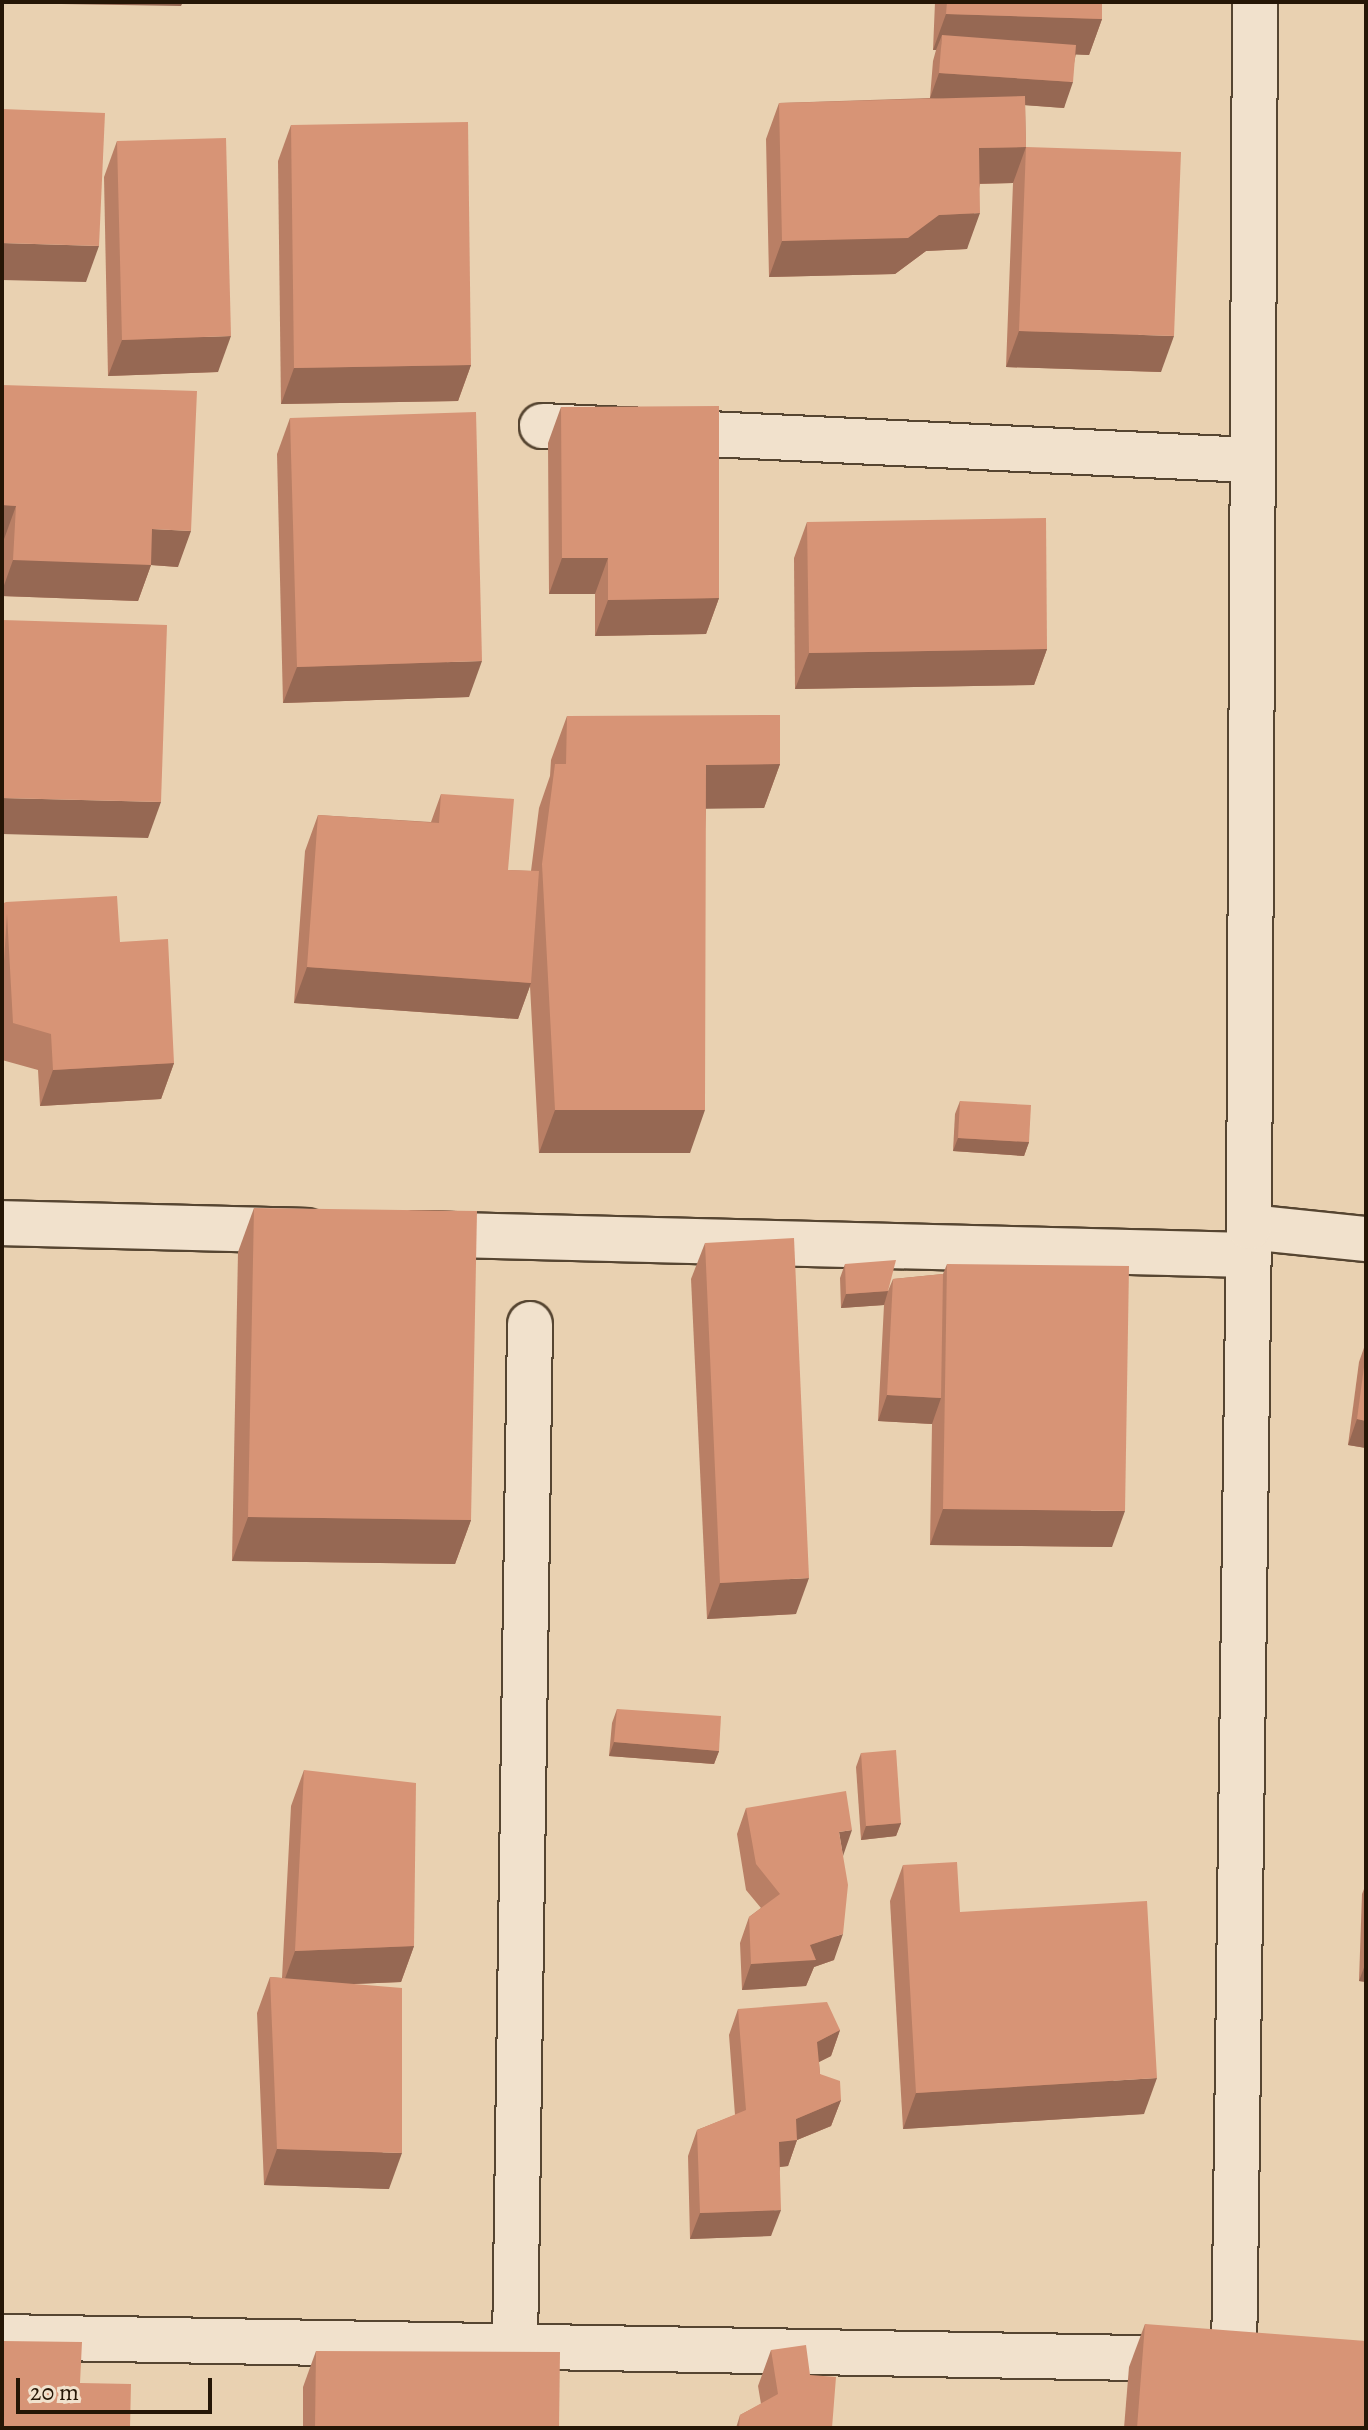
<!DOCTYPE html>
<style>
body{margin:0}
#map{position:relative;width:1368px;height:2430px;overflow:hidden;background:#e9d1b1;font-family:Alegreya,serif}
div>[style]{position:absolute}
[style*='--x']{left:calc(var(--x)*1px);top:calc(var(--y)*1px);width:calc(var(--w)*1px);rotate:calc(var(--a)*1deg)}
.roads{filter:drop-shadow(2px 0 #564531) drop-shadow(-2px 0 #564531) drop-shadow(0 2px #564531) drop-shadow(0 -2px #564531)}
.minor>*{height:44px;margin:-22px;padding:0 22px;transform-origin:22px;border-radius:22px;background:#f1e1cc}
.wall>*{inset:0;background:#b97f65}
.shaded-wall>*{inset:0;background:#966853}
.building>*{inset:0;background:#d79476}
span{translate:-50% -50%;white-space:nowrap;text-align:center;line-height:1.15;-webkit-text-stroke:8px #f1e1cc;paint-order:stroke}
.frame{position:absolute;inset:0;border:4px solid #251606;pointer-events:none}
.scale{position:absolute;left:16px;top:2378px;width:196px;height:36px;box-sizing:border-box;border:4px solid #251606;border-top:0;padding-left:10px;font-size:24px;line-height:28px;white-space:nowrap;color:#251606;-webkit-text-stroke:6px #f1e1cc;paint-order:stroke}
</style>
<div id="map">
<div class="roads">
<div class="minor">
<div style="--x:542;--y:426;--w:709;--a:2.75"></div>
<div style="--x:2;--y:1223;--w:305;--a:1.5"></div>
<div style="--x:1249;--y:1227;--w:118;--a:5.9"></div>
<div style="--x:416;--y:1234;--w:832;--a:1.45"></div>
<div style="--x:2;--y:2337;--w:1189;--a:1.06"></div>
<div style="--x:515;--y:2347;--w:1023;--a:-89.16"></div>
<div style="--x:1234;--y:2360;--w:1133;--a:-89.24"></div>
<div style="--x:1249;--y:1227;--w:1225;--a:-89.72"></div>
</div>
</div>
<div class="wall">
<div style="clip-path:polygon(935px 2px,1102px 2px,1102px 19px,1089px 55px,1076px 54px,1064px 108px,1025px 105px,1026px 147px,1161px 372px,1006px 367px,1013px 183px,980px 184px,967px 249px,926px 251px,895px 274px,769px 277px,766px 139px,779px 103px,930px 98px,933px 61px,936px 50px,933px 50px)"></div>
<div style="clip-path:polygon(291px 125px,471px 365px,458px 401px,281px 404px,278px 161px)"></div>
<div style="clip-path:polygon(117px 141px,218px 372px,108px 376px,104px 177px)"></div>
<div style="clip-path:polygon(2px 385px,178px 567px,151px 565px,138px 601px,2px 596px,3px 542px)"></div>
<div style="clip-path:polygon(561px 407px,719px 598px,706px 634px,595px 636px,595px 594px,549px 594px,548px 443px)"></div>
<div style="clip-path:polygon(290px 418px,469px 697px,283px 703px,277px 454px)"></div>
<div style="clip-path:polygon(807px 522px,1047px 649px,1034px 685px,795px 689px,794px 558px)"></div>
<div style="clip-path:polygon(567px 716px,780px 764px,764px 808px,706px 808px,690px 1153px,539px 1153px,530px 986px,518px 1019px,294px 1003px,305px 851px,318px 815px,431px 822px,441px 794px,508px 870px,531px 871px,539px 808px,550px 776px,551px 760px)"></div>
<div style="clip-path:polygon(2px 904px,120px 942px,174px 1063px,161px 1099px,40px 1106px,38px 1070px,2px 1060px)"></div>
<div style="clip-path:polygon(960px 1101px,1029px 1142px,1024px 1156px,953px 1151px,955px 1114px)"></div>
<div style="clip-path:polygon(254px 1208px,471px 1520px,455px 1564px,232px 1561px,238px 1252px)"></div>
<div style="clip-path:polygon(705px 1243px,796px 1614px,707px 1619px,691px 1279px)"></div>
<div style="clip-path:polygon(845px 1264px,888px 1291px,893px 1279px,943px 1274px,947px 1264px,1112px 1547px,930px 1545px,932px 1424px,878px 1421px,884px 1305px,841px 1308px,840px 1278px)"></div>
<div style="clip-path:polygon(1366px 1342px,1366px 1448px,1348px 1445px,1359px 1362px)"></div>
<div style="clip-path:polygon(617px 1709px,719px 1751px,714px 1764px,609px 1756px,612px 1723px)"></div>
<div style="clip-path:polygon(861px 1753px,901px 1823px,896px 1836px,861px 1840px,856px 1767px)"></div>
<div style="clip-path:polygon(304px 1770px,414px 1946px,401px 1982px,353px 1984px,389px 2189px,264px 2185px,257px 2013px,270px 1977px,282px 1978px,291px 1806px)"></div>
<div style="clip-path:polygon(746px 1808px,843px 1856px,834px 1960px,814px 1967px,806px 1986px,742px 1990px,740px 1943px,749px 1917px,761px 1908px,746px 1890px,737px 1834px)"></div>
<div style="clip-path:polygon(903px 1865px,960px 1912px,1144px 2114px,903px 2129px,890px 1901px)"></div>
<div style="clip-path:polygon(1366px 1884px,1366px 1982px,1359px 1981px,1362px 1894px)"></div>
<div style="clip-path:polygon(738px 2009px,840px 2030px,831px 2056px,819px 2062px,820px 2074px,841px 2100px,831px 2126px,797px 2140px,788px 2166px,780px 2167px,771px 2236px,690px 2239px,688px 2156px,697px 2130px,735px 2115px,729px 2035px)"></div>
<div style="clip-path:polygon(1145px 2324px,1366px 2428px,1124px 2428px,1129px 2367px)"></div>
<div style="clip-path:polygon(771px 2350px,810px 2375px,832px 2428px,736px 2428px,740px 2415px,761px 2404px,758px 2386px)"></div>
<div style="clip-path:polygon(316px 2351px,559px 2428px,303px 2428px,303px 2387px)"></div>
</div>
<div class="shaded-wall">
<div style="clip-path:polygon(2px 2px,183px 2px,181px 6px,2px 3px)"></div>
<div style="clip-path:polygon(946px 14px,1102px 19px,1089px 55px,941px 50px,942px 35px,936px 50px,933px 50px)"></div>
<div style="clip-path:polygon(939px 73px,1073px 82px,1064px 108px,930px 98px)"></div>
<div style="clip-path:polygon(1026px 147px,1013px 183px,966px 184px,979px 148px)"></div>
<div style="clip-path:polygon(980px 213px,967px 249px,926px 251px,895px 274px,769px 277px,782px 241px,939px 215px)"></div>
<div style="clip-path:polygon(2px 243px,99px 246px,86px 282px,2px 280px)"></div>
<div style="clip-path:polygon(1019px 331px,1174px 336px,1161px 372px,1006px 367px)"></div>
<div style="clip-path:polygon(231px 336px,218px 372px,108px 376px,122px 340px)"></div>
<div style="clip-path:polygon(471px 365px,458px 401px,281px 404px,294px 368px)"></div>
<div style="clip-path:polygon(2px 505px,16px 506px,3px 542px,2px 542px)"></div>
<div style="clip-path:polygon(152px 529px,191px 531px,178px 567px,151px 565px,138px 601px,2px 596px,2px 591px,13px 560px)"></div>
<div style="clip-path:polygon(562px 558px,608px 558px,595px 594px,549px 594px)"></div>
<div style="clip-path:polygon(719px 598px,706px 634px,595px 636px,608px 600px)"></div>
<div style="clip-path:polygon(1047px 649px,1034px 685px,795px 689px,809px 653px)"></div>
<div style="clip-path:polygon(482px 661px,469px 697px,283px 703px,297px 667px)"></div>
<div style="clip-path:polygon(780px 764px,764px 808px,690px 809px,706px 765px)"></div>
<div style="clip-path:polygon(2px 798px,161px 802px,148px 838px,2px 834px)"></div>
<div style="clip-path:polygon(307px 967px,531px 983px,518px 1019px,294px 1003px)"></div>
<div style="clip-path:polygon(174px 1063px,161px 1099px,40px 1106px,53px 1070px)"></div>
<div style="clip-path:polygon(555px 1110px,705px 1110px,690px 1153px,539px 1153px)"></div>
<div style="clip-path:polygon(958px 1138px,1029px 1142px,1024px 1156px,953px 1151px)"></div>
<div style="clip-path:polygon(888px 1291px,884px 1305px,841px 1308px,846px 1294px)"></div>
<div style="clip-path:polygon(887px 1395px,941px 1398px,932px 1424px,878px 1421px)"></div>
<div style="clip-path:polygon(1357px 1419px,1366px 1421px,1366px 1448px,1348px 1445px)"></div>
<div style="clip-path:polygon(943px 1509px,1125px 1511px,1112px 1547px,930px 1545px)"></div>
<div style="clip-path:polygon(248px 1517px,471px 1520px,455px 1564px,232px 1561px)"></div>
<div style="clip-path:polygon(809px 1578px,796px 1614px,707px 1619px,720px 1583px)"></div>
<div style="clip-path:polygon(614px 1742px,719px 1751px,714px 1764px,609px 1756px)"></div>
<div style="clip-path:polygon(901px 1823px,896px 1836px,861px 1840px,866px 1826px)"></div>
<div style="clip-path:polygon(852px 1830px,843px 1856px,839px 1832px)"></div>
<div style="clip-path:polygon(843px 1934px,834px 1960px,814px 1967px,806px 1986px,742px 1990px,751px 1964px)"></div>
<div style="clip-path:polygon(414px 1946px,401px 1982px,282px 1987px,295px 1951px)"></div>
<div style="clip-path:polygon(1366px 1962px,1366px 1982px,1359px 1981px)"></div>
<div style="clip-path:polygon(840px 2030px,831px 2056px,807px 2068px,817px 2042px)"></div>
<div style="clip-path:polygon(1157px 2078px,1144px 2114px,903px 2129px,916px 2093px)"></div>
<div style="clip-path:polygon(841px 2100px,831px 2126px,797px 2140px,788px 2166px,770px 2168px,779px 2142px,796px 2119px)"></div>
<div style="clip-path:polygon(277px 2149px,402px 2153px,389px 2189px,264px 2185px)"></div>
<div style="clip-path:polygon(781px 2210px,771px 2236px,690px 2239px,700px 2213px)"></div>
</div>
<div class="building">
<div style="clip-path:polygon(947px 2px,1102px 2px,1102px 19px,946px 14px)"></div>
<div style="clip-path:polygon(942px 35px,1076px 45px,1073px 82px,939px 73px)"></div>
<div style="clip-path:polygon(1025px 96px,1026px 147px,979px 148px,980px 213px,939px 215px,908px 238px,782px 241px,779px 103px)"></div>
<div style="clip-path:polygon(2px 109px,105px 113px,99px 246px,2px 243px)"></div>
<div style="clip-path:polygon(468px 122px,471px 365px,294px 368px,291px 125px)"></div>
<div style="clip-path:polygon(226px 138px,231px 336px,122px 340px,117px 141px)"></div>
<div style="clip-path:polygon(1026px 147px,1181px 152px,1174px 336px,1019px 331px)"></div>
<div style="clip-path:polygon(2px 385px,197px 391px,191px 531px,152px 529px,151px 565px,13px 560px,16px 506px,2px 505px)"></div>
<div style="clip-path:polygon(719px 406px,719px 598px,608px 600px,608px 558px,562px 558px,561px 407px)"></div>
<div style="clip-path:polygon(476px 412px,482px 661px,297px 667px,290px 418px)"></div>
<div style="clip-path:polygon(1046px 518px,1047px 649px,809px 653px,807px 522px)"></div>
<div style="clip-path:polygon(2px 620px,167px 625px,161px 802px,2px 798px)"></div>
<div style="clip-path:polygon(780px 715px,780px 764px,706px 765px,705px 1110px,555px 1110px,542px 864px,555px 764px,566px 764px,567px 716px)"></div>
<div style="clip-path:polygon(441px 794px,514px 799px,508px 870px,539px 871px,531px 983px,307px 967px,318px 815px,439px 823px)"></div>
<div style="clip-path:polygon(117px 896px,120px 942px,168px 939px,174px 1063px,53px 1070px,51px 1034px,13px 1023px,7px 914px,2px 993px,2px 904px,6px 902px)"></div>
<div style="clip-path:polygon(960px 1101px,1031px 1105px,1029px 1142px,958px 1138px)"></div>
<div style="clip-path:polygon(254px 1208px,477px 1211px,471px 1520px,248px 1517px)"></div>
<div style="clip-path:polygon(794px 1238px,809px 1578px,720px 1583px,705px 1243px)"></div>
<div style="clip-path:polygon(896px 1260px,888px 1291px,846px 1294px,845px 1264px)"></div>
<div style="clip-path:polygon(947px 1264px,1129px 1266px,1125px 1511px,943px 1509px)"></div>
<div style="clip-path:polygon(943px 1274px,941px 1398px,887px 1395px,893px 1279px)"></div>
<div style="clip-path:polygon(1366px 1352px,1366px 1421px,1357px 1419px)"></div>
<div style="clip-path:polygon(617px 1709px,721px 1716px,719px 1751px,614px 1742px)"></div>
<div style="clip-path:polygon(896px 1750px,901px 1823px,866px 1826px,861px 1753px)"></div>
<div style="clip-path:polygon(304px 1770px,416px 1783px,414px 1946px,295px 1951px)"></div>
<div style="clip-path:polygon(846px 1791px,852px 1830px,839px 1832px,848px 1885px,843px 1934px,810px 1945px,816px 1960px,751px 1964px,749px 1917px,780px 1894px,756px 1864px,746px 1808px)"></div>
<div style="clip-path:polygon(957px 1862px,960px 1912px,1147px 1901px,1157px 2078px,916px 2093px,903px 1865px)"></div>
<div style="clip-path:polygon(270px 1977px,402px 1988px,402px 2153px,277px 2149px)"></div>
<div style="clip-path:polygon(827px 2002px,840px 2030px,817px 2042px,820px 2074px,840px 2081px,841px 2100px,796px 2119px,797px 2140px,779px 2142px,781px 2210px,700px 2213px,697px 2130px,746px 2110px,738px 2009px)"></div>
<div style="clip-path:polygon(1145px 2324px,1366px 2341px,1366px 2428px,1137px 2428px)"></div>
<div style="clip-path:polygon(2px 2341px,82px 2342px,80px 2383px,131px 2384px,130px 2428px,2px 2428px)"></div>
<div style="clip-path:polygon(806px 2345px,810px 2375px,836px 2377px,832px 2428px,739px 2428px,740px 2415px,778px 2394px,771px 2350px)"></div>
<div style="clip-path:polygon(316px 2351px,560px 2352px,559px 2428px,315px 2428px)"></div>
</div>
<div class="frame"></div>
<div class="scale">20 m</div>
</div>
